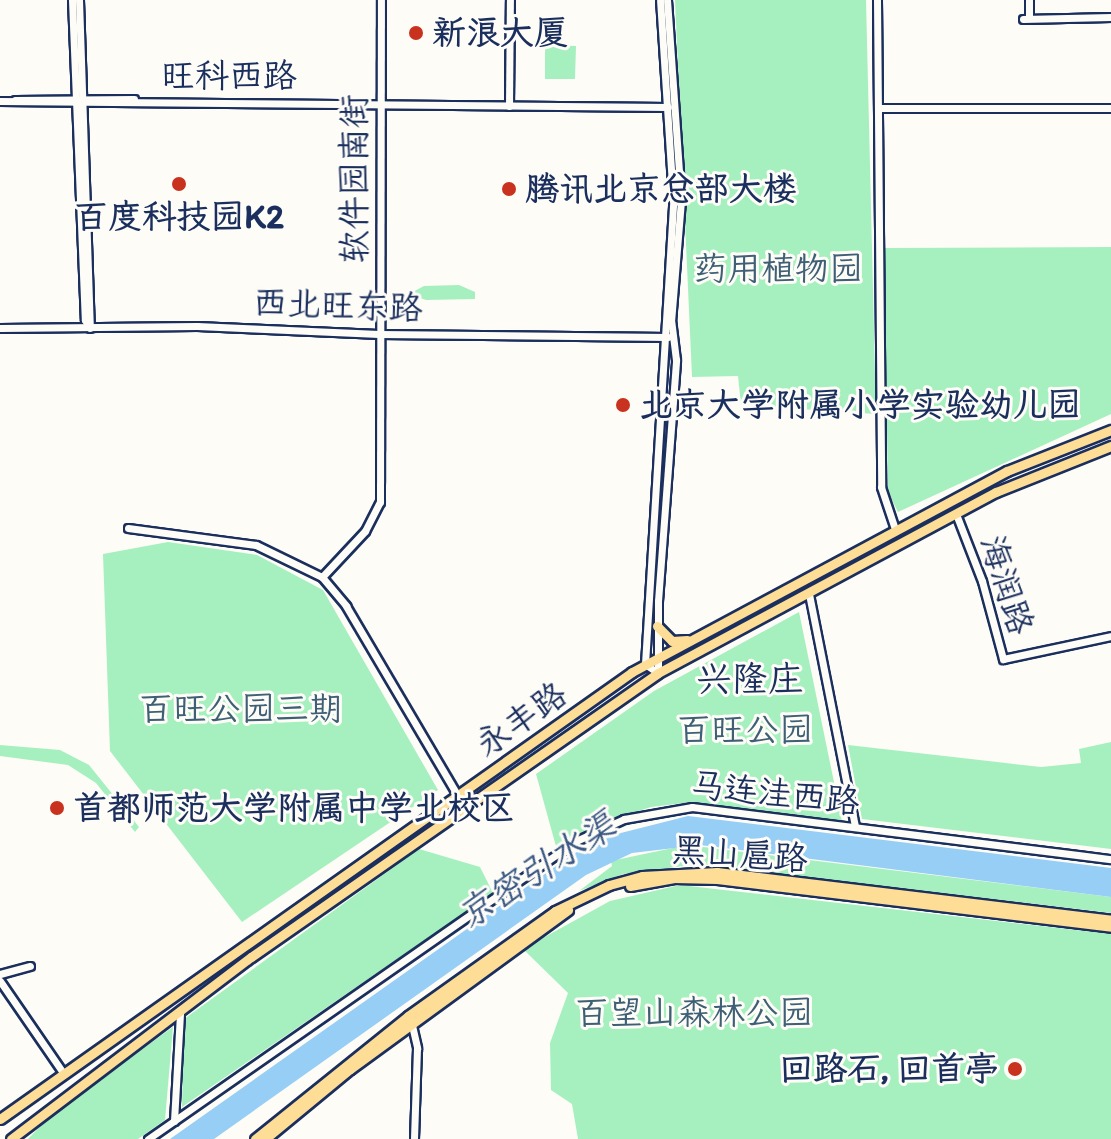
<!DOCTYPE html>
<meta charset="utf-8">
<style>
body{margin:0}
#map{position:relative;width:1111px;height:1139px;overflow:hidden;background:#fdfcf7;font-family:Itim,"LXGW WenKai TC",sans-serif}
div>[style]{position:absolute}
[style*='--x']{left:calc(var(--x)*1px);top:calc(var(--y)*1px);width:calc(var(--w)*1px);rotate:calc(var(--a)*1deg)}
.green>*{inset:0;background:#a6f0bf}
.water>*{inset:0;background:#96cef5}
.roads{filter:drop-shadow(2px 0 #1b2f5e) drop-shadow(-2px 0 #1b2f5e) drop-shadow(0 2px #1b2f5e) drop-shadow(0 -2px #1b2f5e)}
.minor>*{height:7px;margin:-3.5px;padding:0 3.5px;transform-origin:3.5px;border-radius:3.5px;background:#fdfcf7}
.major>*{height:9px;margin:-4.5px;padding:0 4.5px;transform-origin:4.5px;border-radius:4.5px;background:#fedd96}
.dots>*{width:22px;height:22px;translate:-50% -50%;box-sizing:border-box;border:4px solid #fdfcf7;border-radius:50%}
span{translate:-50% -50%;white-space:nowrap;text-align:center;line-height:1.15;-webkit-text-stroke:6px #fdfcf7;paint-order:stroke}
.poi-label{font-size:34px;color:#1b2f5e;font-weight:700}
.left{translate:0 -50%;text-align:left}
.right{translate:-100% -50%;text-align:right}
.street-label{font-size:34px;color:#1b2f5e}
.park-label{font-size:34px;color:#3e5f76}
.neighbourhood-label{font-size:36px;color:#1b2f5e}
.water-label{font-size:36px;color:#3a5784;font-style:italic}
</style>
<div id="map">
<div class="green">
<div style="clip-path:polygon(675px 0,866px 0,876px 414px,741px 405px,738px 376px,692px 377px)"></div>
<div style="clip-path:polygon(545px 45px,576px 46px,575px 79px,545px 79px)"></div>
<div style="clip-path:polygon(1111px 247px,1111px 414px,898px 512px,888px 492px,884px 248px)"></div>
<div style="clip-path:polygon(459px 285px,475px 292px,475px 299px,426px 300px,409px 294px,424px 286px)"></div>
<div style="clip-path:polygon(168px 542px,257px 555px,323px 590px,438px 790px,242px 922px,110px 751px,103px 554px)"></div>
<div style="clip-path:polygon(799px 612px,842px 821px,692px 802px,651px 807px,600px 823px,557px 850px,536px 774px,654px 691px)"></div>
<div style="clip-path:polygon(1111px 742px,1111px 849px,862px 819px,848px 745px,1041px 767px,1081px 763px,1079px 749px)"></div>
<div style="clip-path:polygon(0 745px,60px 750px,89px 765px,139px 827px,135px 832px,96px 783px,68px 765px,0 756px)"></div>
<div style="clip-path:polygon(687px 845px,1111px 897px,1111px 913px,699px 864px,623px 874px,579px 891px,612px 866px,611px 861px)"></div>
<div style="clip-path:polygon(419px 849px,480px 867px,493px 893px,182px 1107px,184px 1019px)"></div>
<div style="clip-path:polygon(680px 885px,1111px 934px,1111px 1139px,578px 1139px,572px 1104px,551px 1090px,550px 1043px,568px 993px,523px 949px,610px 901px)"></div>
<div style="clip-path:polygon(173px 1027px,165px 1120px,138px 1139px,28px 1139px,53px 1113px)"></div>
</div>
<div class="water">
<div style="clip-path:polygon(688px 816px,1111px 868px,1111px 897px,700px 845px,632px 853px,586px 875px,214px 1139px,170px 1139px,573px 854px,609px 836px)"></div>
</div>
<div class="roads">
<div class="minor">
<div style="--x:72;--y:0;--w:320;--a:87.7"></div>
<div style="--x:85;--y:320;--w:9;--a:58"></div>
<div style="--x:79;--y:0;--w:328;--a:88.1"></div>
<div style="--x:877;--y:0;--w:487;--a:89.5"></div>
<div style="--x:881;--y:487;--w:44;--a:71.6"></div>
<div style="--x:1029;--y:18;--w:18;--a:-90"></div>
<div style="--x:1023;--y:19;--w:88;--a:-1.3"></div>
<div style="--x:15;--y:100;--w:119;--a:-0.5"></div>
<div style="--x:0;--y:101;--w:668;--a:0.51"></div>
<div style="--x:509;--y:106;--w:106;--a:-89.5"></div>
<div style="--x:879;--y:108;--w:232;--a:0"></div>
<div style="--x:0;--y:328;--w:197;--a:-0.6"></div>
<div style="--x:197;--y:326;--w:182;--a:2.5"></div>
<div style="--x:379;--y:334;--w:289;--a:0.6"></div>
<div style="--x:956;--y:514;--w:72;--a:68.8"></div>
<div style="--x:982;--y:581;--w:81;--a:74.9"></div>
<div style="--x:1003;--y:659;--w:110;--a:-12"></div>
<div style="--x:128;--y:528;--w:129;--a:7.6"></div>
<div style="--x:256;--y:545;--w:73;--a:25.9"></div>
<div style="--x:322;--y:577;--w:38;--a:50"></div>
<div style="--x:346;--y:606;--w:221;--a:59.5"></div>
<div style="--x:322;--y:577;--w:63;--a:-46.9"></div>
<div style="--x:365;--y:531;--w:33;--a:-63"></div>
<div style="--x:380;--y:502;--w:502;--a:-89.89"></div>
<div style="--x:809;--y:594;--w:237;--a:78.8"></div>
<div style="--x:658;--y:673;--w:16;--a:-145"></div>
<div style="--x:645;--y:664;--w:465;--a:-86.5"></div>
<div style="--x:673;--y:200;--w:200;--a:-93.7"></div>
<div style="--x:658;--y:673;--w:72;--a:-90"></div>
<div style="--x:658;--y:601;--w:242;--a:-85.7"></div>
<div style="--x:676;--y:360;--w:38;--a:-97"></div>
<div style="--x:671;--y:322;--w:122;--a:-85.3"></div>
<div style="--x:681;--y:200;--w:200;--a:-94"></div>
<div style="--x:0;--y:974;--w:31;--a:-15"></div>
<div style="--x:0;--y:981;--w:113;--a:55.5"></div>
<div style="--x:411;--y:1021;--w:28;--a:77"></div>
<div style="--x:417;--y:1048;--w:91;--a:91.9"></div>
<div style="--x:174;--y:1121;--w:109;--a:-86.8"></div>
<div style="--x:148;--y:1139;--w:522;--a:-34.85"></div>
<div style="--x:576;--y:841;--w:53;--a:-24.6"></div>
<div style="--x:624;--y:819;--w:69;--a:-10"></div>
<div style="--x:692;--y:807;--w:422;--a:7.1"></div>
</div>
<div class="major">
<div style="--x:657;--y:626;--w:21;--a:45"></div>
<div style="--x:672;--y:641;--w:15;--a:-4"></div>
<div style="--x:630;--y:886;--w:45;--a:-10.3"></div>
<div style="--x:674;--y:878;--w:43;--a:1.3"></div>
<div style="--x:717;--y:879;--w:397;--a:6.9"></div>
<div style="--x:0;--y:1119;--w:774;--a:-35.27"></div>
<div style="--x:632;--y:672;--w:425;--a:-28.2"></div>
<div style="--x:1007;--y:471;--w:112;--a:-21.5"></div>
<div style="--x:11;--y:1139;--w:301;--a:-37.2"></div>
<div style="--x:251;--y:957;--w:496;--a:-34.9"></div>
<div style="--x:658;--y:673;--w:383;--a:-28.2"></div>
<div style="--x:996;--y:492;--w:124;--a:-21.8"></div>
<div style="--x:255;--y:1139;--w:196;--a:-38.8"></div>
<div style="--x:408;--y:1016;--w:181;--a:-35.5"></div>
<div style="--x:555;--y:911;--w:60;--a:-25.7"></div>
<div style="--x:609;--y:885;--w:34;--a:-15"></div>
<div style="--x:642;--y:876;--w:75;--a:-3.1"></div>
<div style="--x:717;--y:872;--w:397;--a:6.9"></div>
<div style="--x:265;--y:1139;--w:110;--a:-39.5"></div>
<div style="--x:350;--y:1069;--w:270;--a:-36.1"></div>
</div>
</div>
<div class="dots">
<div style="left:416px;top:33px;background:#c8321e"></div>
<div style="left:179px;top:184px;background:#c8321e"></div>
<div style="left:509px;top:189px;background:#c8321e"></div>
<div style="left:623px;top:405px;background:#c8321e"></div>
<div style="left:57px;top:808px;background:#c8321e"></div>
<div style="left:1015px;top:1069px;background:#c8321e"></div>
</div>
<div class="poi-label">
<span class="left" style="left:432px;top:33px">新浪大厦</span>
<span class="left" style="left:525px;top:189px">腾讯北京总部大楼</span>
<span style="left:179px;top:217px">百度科技园K2</span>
<span class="left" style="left:639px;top:405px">北京大学附属小学实验幼儿园</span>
<span class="left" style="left:73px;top:808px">首都师范大学附属中学北校区</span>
<span class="right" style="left:999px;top:1069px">回路石, 回首亭</span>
</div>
<div class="street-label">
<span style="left:229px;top:76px">旺科西路</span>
<span style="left:354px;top:179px;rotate:-90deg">软件园南街</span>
<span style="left:338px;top:305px;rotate:2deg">西北旺东路</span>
<span style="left:1007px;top:585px;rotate:72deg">海润路</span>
<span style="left:521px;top:719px;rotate:-35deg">永丰路</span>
<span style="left:775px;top:793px;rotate:6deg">马连洼西路</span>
<span style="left:740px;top:854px;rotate:4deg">黑山扈路</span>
</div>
<div class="park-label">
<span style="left:778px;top:269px">药用植物园</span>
<span style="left:241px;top:709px">百旺公园三期</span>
<span style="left:745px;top:730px">百旺公园</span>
<span style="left:694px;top:1013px">百望山森林公园</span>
</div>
<div class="neighbourhood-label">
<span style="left:750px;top:679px">兴隆庄</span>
</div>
<div class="water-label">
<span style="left:536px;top:870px;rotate:-33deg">京密引水渠</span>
</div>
</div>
